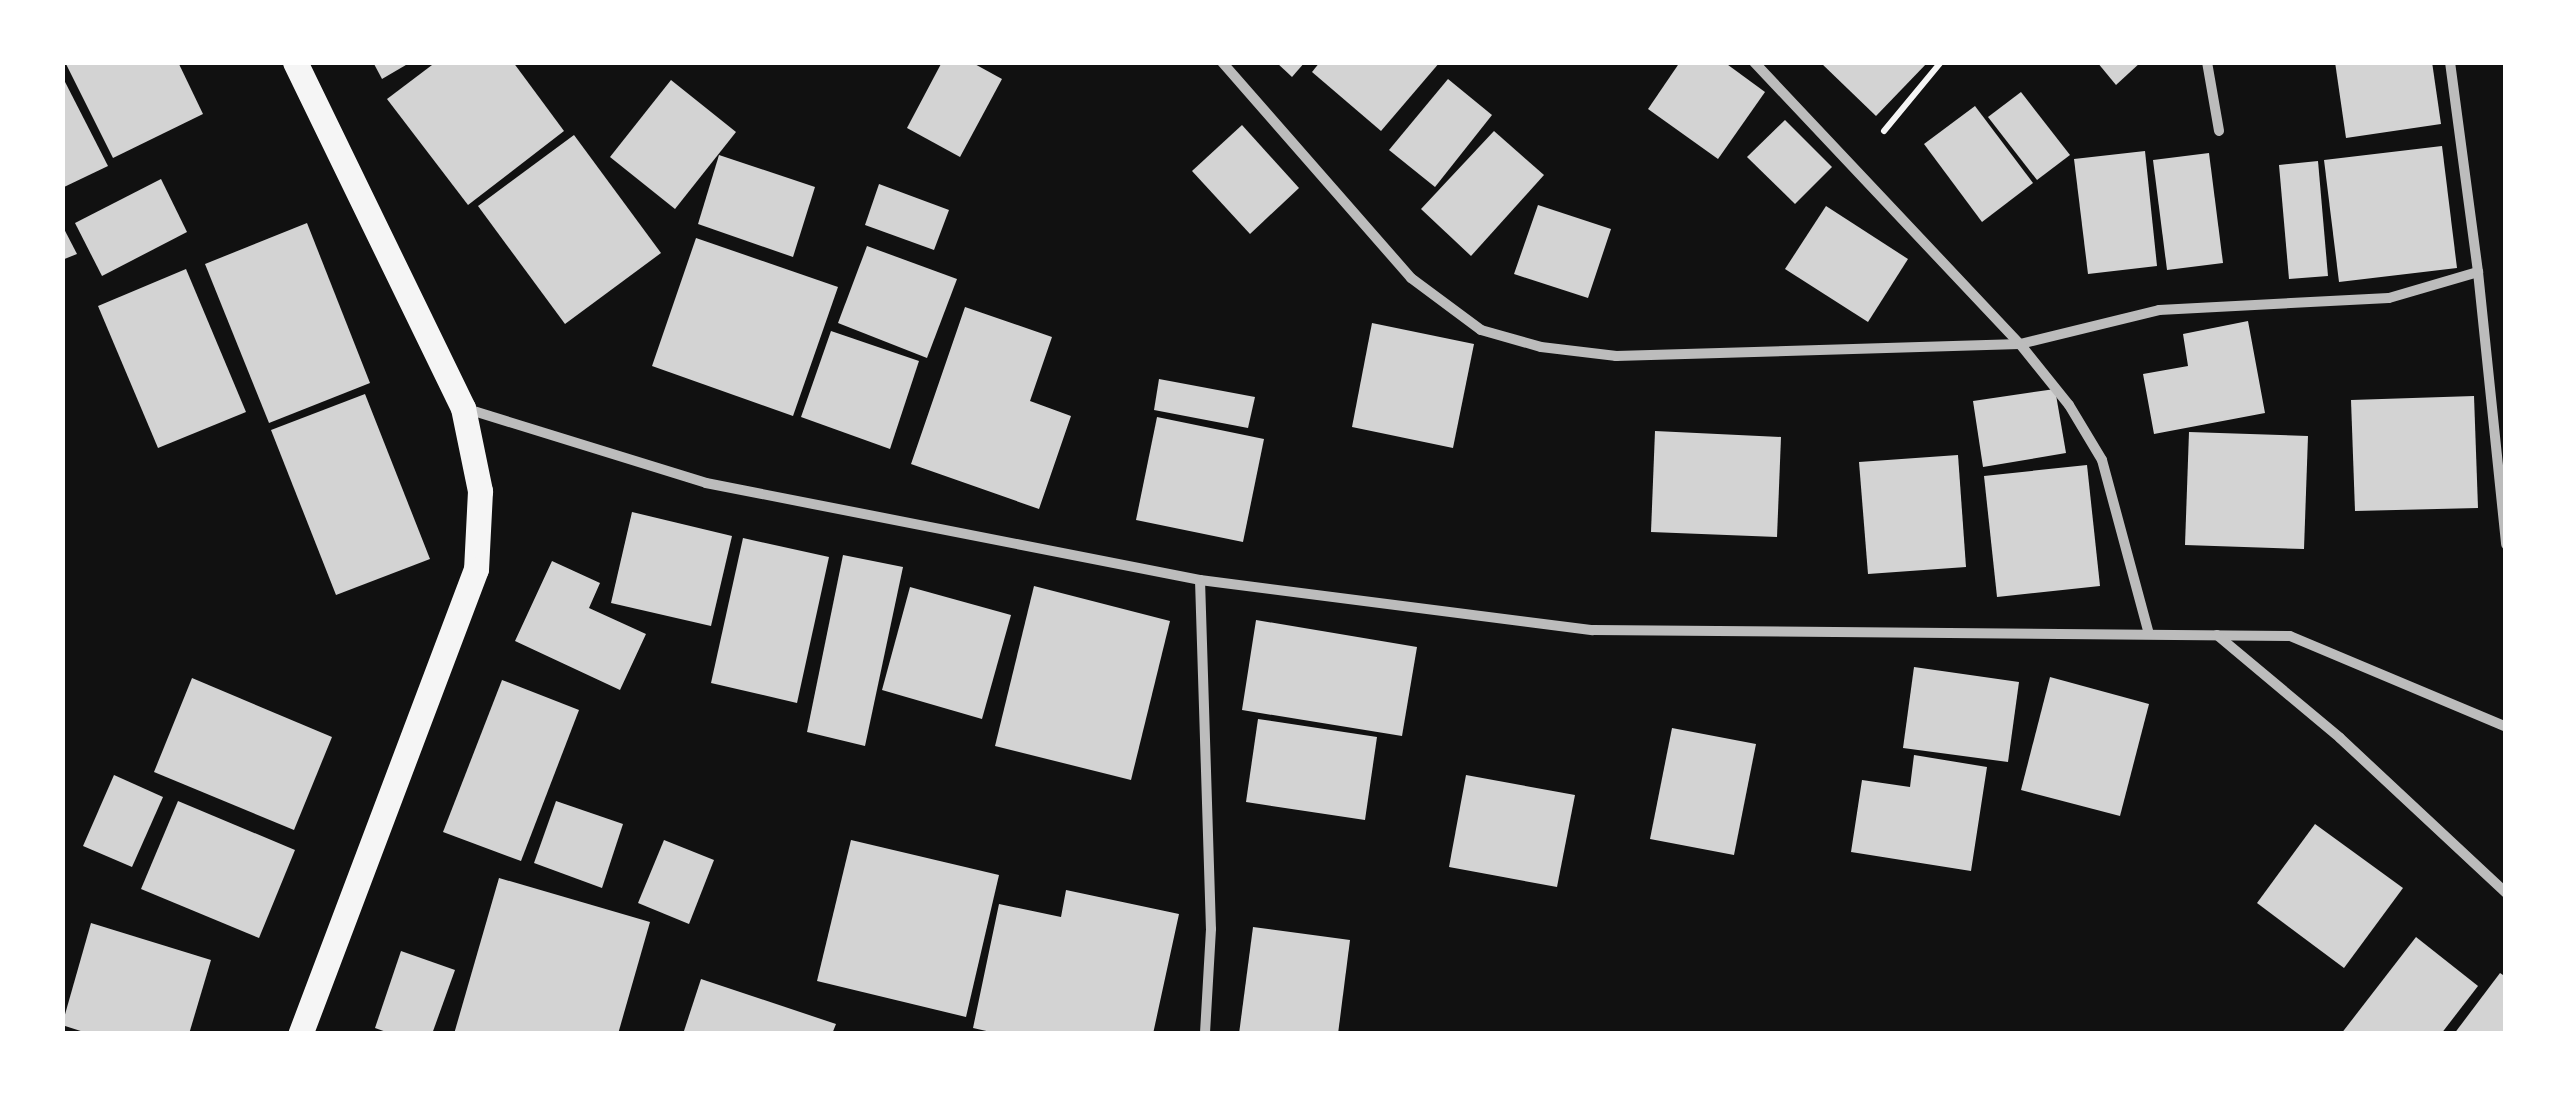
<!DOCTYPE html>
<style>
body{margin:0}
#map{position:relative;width:2568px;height:1096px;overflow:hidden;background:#111;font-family:Commissioner,sans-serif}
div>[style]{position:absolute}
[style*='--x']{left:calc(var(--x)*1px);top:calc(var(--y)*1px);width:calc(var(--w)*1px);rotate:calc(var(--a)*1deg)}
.building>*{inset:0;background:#d3d3d3}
.path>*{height:6px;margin:-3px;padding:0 3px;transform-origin:3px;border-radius:3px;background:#f5f5f5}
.minor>*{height:10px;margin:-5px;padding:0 5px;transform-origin:5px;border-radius:5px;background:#bcbcbc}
.primary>*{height:25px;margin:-12.5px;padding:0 12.5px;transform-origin:12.5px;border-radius:12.5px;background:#f5f5f5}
span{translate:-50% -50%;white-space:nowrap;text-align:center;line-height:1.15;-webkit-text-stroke:10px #fff;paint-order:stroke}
.frame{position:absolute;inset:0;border:65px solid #fff;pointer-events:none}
</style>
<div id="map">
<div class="building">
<div style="clip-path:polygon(65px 62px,178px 62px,203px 114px,113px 158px)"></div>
<div style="clip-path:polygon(373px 62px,411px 62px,382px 79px)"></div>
<div style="clip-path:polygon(436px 62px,513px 62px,564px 131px,468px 205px,387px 99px)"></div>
<div style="clip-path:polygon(942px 62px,971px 62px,1002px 79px,960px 157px,907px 128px)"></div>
<div style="clip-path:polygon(1276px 62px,1305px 62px,1292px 77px)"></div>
<div style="clip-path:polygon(1320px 62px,1440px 62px,1381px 131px,1312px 72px)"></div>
<div style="clip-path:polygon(1680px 62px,1724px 62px,1765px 92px,1718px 159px,1648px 109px)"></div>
<div style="clip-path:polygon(1820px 62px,1928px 62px,1876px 116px)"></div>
<div style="clip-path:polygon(2097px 62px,2141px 62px,2116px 85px)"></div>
<div style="clip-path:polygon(2335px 62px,2432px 62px,2441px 124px,2346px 138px)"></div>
<div style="clip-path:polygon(62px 76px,108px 166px,62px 188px)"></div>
<div style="clip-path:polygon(1448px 79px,1492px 115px,1435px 187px,1389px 150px)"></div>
<div style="clip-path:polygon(671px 80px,736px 132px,675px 209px,610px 157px)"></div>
<div style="clip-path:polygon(2021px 92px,2070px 155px,2037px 180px,1988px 117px)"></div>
<div style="clip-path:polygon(1975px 106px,2033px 183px,1982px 222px,1924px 144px)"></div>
<div style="clip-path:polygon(1785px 120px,1832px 167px,1795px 204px,1747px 157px)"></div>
<div style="clip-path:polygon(1242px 125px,1299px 188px,1250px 234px,1192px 171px)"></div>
<div style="clip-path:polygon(1494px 131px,1544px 175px,1471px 256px,1421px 209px)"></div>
<div style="clip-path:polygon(574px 135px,661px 253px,565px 324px,478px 206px)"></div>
<div style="clip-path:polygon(2442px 146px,2457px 268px,2339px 282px,2324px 160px)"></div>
<div style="clip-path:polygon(2145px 151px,2157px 266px,2088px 274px,2074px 159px)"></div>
<div style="clip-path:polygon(2209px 153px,2223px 263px,2167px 270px,2153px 160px)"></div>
<div style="clip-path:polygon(719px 155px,815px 187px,793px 257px,698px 224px)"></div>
<div style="clip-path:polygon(2318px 161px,2328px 276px,2289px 279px,2279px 165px)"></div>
<div style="clip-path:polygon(161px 179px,187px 232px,102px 276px,75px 223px)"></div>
<div style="clip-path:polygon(879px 184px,949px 210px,934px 250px,865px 225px)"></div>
<div style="clip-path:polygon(1538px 205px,1611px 229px,1588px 298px,1514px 274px)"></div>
<div style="clip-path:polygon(1826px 206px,1908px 259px,1868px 322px,1785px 269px)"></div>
<div style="clip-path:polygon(307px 223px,370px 383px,269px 423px,205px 264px)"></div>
<div style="clip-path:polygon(62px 225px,77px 254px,62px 260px)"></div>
<div style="clip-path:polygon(696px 238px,838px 287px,793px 416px,652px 366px)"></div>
<div style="clip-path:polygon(867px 246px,957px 279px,927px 358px,838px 323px)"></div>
<div style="clip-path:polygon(186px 269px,246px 412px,158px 448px,98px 306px)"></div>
<div style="clip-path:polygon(965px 307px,1052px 337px,1030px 401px,1071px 416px,1039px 509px,911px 464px)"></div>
<div style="clip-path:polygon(2248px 321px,2265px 413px,2154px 434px,2143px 374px,2188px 366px,2183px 334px)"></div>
<div style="clip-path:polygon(1372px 323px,1474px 344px,1453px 448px,1352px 427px)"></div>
<div style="clip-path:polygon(831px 331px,919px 361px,890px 449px,801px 417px)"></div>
<div style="clip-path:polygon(1159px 379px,1255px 397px,1248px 428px,1154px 410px)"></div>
<div style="clip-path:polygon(2055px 389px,2066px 453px,1983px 467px,1973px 401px)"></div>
<div style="clip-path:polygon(365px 394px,430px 559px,336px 595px,271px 430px)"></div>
<div style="clip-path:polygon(2474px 396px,2478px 508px,2355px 511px,2351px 400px)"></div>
<div style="clip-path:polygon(1157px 417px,1264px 439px,1243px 542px,1136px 520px)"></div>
<div style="clip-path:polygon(1655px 431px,1781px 437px,1777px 537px,1651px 532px)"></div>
<div style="clip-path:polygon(2189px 432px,2308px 436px,2304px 549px,2185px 545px)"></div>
<div style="clip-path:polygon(1958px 455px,1966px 567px,1868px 574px,1859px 462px)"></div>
<div style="clip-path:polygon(2087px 465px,2100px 586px,1997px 597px,1984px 476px)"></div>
<div style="clip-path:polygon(632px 512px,732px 536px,711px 626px,611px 603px)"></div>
<div style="clip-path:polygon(743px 538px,829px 557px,797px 703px,711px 683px)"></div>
<div style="clip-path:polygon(843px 555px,903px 567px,865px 746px,807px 732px)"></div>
<div style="clip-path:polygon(552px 561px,600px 583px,589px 608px,646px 634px,620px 690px,515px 641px)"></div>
<div style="clip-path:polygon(1034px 586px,1170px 621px,1131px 780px,995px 746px)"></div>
<div style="clip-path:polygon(910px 587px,1011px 615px,982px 719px,882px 690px)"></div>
<div style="clip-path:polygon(1256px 620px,1417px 647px,1402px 736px,1242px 710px)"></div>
<div style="clip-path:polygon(1914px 667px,2019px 682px,2008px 762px,1903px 748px)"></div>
<div style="clip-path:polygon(2050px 677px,2149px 704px,2120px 816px,2021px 790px)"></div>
<div style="clip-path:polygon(192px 678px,332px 737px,294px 830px,154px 772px)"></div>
<div style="clip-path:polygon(502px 680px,579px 710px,521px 861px,443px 832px)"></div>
<div style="clip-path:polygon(1258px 719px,1377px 737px,1365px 820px,1246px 802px)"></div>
<div style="clip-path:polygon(1672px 728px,1756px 744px,1734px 855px,1650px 839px)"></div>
<div style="clip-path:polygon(1914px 755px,1987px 767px,1971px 871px,1851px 852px,1862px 780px,1910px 787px)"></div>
<div style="clip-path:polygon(114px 775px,163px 797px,132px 867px,83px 846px)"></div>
<div style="clip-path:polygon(1466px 775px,1575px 795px,1557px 887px,1449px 867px)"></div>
<div style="clip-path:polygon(178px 801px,295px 850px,259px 938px,141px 889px)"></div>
<div style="clip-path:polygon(556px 801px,623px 824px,602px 888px,534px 863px)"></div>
<div style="clip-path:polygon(2315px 824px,2403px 888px,2344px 968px,2257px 903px)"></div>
<div style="clip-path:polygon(664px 840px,714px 860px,689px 924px,638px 903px)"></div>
<div style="clip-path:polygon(851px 840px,999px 875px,966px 1017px,817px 981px)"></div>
<div style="clip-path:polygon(499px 878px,650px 922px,618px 1034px,454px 1034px)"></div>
<div style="clip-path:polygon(1066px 890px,1179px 914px,1153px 1034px,1000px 1034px,973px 1028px,999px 904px,1061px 917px)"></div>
<div style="clip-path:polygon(91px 923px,211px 960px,189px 1034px,90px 1034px,62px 1025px)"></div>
<div style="clip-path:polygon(1253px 927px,1350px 940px,1338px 1034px,1239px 1034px)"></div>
<div style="clip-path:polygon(2416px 937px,2478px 986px,2441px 1034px,2341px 1034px)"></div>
<div style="clip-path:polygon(401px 951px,455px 970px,432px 1034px,392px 1034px,375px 1028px)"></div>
<div style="clip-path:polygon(2500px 973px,2506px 977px,2506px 1034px,2454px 1034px)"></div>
<div style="clip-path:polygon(701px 979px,836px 1024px,832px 1034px,683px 1034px)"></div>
</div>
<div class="path">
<div style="--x:1884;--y:131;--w:89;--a:-50.4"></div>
</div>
<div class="minor">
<div style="--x:1222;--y:62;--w:287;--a:48.8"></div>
<div style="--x:1411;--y:278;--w:87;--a:36.6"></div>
<div style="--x:1481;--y:330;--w:62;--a:15.8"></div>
<div style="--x:1541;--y:347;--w:76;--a:6.8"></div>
<div style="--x:1616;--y:356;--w:404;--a:-1.7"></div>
<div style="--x:2020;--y:344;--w:143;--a:-13.7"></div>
<div style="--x:2159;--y:310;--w:230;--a:-3"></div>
<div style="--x:2389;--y:298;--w:93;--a:-16.3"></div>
<div style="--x:1754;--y:62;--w:388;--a:46.7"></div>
<div style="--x:2020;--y:344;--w:78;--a:51.2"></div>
<div style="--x:2069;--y:405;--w:64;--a:59"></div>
<div style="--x:2102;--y:460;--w:180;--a:74.9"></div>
<div style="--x:2207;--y:62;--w:70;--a:80.1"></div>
<div style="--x:2450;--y:62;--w:212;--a:82.4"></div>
<div style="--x:2478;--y:272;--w:274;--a:84.1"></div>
<div style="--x:464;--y:408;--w:253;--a:17.2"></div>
<div style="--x:706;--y:483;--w:503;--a:11.11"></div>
<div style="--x:1200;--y:580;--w:396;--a:7.3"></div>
<div style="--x:1593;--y:630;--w:697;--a:0.49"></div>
<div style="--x:2290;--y:636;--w:234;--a:22.8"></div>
<div style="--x:1200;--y:580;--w:349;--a:88.2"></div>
<div style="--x:1211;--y:929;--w:105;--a:93.3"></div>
<div style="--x:2217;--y:635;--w:160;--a:39.9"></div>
<div style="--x:2340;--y:738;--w:227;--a:43"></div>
</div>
<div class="primary">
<div style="--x:295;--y:62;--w:385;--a:64.1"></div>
<div style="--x:463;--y:408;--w:85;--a:78.4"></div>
<div style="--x:480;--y:491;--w:78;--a:92.9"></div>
<div style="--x:476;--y:569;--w:497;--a:110.7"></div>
</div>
<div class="frame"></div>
</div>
